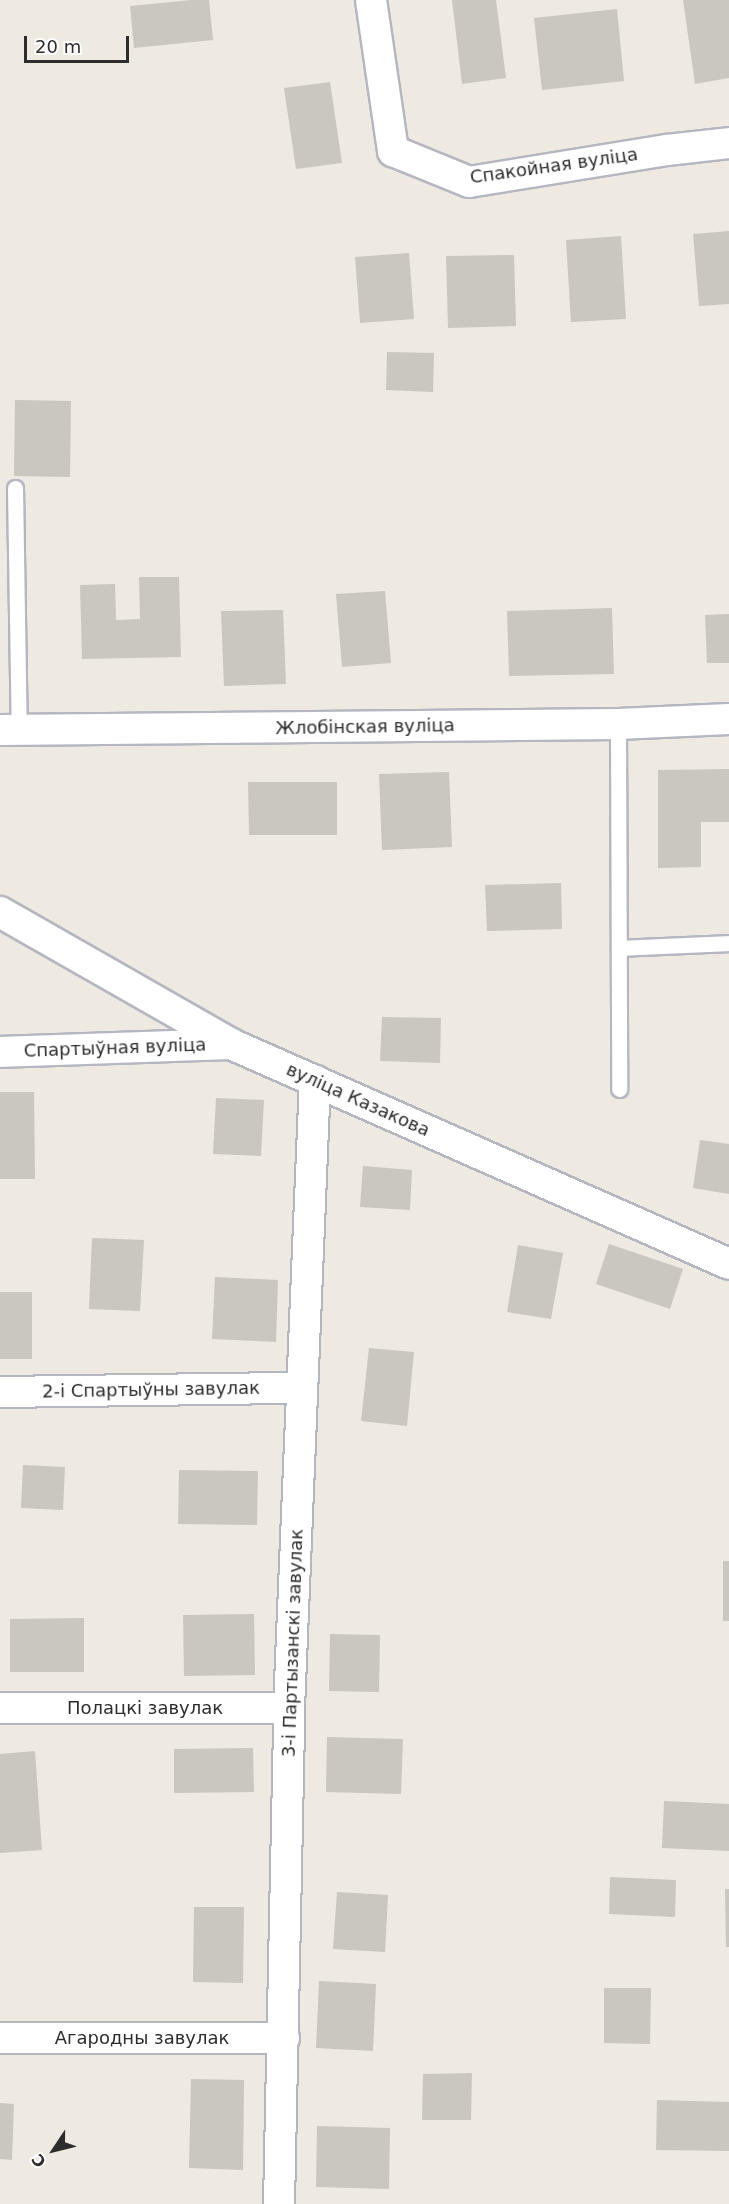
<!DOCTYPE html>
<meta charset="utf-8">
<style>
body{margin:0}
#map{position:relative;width:729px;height:2204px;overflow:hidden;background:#eee9e1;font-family:"DejaVu Sans",sans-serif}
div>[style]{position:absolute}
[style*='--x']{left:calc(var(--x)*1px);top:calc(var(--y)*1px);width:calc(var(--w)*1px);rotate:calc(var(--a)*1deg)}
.building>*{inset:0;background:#cac7bf}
.roads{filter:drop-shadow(2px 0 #b4b6c0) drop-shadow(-2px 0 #b4b6c0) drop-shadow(0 2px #b4b6c0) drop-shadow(0 -2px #b4b6c0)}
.service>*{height:15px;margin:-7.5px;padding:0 7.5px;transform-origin:7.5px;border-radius:7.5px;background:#fff}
.minor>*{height:30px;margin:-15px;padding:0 15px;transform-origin:15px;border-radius:15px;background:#fff}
span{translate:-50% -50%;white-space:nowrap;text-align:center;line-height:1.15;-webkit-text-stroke:5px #fff;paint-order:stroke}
.street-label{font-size:18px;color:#2d2d2d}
.north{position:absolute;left:24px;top:2120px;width:60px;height:60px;-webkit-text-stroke:4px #fff;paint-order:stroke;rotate:235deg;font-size:16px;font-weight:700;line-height:24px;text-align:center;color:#2d2d2d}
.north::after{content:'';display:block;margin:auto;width:21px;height:27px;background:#2d2d2d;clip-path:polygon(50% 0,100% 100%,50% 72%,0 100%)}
.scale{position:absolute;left:24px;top:36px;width:105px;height:27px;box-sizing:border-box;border:3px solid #2d2d2d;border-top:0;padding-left:8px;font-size:18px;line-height:21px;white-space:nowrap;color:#2d2d2d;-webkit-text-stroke:4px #fff;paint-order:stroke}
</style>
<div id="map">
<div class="building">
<div style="clip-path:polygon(192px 0,209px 0,213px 40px,134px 48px,130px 6px)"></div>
<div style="clip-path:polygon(452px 0,496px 0,506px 78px,462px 84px)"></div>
<div style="clip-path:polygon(683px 0,729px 0,729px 78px,695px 84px)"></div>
<div style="clip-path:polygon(617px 9px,624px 81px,542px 90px,534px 18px)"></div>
<div style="clip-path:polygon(330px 82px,342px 163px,296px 169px,284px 88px)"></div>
<div style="clip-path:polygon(729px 231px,729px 304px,699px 306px,693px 234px)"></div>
<div style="clip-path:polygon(621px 236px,626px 319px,571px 322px,566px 240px)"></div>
<div style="clip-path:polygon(409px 253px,414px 319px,360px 323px,355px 257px)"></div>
<div style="clip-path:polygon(514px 255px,516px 326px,448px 328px,446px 256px)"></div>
<div style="clip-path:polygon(387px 352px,434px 353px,433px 392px,386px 390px)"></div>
<div style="clip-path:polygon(15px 400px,71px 401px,70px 477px,14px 476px)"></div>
<div style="clip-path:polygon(139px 577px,179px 577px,181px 657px,82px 659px,80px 585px,115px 584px,116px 620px,140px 619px)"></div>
<div style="clip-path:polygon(385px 591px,391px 663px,342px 667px,336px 594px)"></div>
<div style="clip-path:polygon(612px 608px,614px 674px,509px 676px,507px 611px)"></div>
<div style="clip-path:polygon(283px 610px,286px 684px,224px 686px,221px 611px)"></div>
<div style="clip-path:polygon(729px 614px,729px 663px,707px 663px,705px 615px)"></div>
<div style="clip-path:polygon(729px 769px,729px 822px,701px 822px,701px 867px,658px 868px,658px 770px)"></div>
<div style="clip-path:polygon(449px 772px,452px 847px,382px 850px,379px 774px)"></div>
<div style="clip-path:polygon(248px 782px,337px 782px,337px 835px,249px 835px)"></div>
<div style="clip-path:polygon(561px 883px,562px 929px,487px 931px,485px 885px)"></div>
<div style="clip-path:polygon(382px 1017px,441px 1018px,440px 1063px,380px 1061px)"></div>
<div style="clip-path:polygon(0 1092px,34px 1092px,35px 1179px,0 1179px)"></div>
<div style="clip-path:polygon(216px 1098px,264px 1100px,261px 1156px,213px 1154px)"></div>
<div style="clip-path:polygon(700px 1140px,729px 1144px,729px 1194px,693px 1188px)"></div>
<div style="clip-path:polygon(363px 1166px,412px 1170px,410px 1210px,360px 1207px)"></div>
<div style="clip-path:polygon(92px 1238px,144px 1240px,140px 1311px,89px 1309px)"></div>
<div style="clip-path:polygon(609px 1244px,683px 1269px,670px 1309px,596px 1284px)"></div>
<div style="clip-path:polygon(518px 1245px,563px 1253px,551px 1319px,507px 1312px)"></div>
<div style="clip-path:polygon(215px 1277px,278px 1280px,276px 1342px,212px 1339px)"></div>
<div style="clip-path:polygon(0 1292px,32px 1292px,32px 1359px,0 1359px)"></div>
<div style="clip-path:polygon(369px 1348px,414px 1352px,407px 1426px,361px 1421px)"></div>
<div style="clip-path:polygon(23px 1465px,65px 1467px,63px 1510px,21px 1508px)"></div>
<div style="clip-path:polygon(179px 1470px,258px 1471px,257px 1525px,178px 1524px)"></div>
<div style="clip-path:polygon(723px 1561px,729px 1561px,729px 1621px,723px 1621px)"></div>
<div style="clip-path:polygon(254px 1614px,255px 1675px,184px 1676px,183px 1615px)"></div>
<div style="clip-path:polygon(84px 1618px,84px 1672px,10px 1672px,10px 1619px)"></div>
<div style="clip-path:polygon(330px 1634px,380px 1635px,379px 1692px,329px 1691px)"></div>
<div style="clip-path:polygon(327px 1737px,403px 1739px,401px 1794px,326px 1792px)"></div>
<div style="clip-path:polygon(253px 1748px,254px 1792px,174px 1793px,174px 1749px)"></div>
<div style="clip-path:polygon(35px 1751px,42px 1850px,0 1853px,0 1754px)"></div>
<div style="clip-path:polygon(664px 1801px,729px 1804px,729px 1851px,662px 1848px)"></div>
<div style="clip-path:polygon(610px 1877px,676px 1880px,675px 1917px,609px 1914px)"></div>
<div style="clip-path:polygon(725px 1889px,729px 1889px,729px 1947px,726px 1947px)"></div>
<div style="clip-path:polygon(337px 1892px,388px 1895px,385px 1952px,333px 1949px)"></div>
<div style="clip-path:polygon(194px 1907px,244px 1907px,243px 1983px,193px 1982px)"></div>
<div style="clip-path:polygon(319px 1981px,376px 1984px,373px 2051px,316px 2048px)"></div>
<div style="clip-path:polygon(604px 1988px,651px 1988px,650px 2044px,604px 2043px)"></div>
<div style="clip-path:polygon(472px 2073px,471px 2120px,422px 2120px,423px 2074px)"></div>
<div style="clip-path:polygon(191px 2079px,244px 2080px,243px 2170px,189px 2168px)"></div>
<div style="clip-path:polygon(657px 2100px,729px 2102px,729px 2151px,656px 2150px)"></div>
<div style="clip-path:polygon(0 2103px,14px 2104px,12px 2160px,0 2159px)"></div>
<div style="clip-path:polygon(317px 2126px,390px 2128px,389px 2189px,316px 2187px)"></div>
</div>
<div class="roads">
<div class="service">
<div style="--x:15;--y:488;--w:242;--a:89.1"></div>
<div style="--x:618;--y:724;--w:365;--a:89.8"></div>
<div style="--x:619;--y:948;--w:110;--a:-2.6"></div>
</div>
<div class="minor">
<div style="--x:371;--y:0;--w:153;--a:81.7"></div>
<div style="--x:393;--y:151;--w:82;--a:22.2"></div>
<div style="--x:469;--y:182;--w:201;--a:-9.2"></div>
<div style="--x:667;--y:150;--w:62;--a:-6.4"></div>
<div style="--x:0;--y:730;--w:618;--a:-0.56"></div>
<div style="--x:618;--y:724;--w:111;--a:-2.6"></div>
<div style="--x:0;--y:912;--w:266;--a:29.7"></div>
<div style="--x:231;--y:1044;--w:544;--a:23.83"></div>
<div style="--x:0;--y:1052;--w:231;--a:-2"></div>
<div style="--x:0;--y:1392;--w:302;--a:-0.8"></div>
<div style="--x:0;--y:1708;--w:289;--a:0"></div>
<div style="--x:0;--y:2038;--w:284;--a:0"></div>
<div style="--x:279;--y:2204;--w:496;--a:-88.8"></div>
<div style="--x:289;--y:1708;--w:628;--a:-87.63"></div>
</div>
</div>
<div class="street-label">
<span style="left:554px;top:166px;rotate:-8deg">Спакойная вуліца</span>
<span style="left:365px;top:727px;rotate:-1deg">Жлобінская вуліца</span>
<span style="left:115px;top:1048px;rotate:-2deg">Спартыўная вуліца</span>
<span style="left:358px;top:1100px;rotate:24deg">вуліца Казакова</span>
<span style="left:151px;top:1390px;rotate:-1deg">2-і Спартыўны завулак</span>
<span style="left:293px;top:1643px;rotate:-88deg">3-і Партызанскі завулак</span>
<span style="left:145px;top:1708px">Полацкі завулак</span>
<span style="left:142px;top:2038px">Агародны завулак</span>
</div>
<div class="north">С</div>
<div class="scale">20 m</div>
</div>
